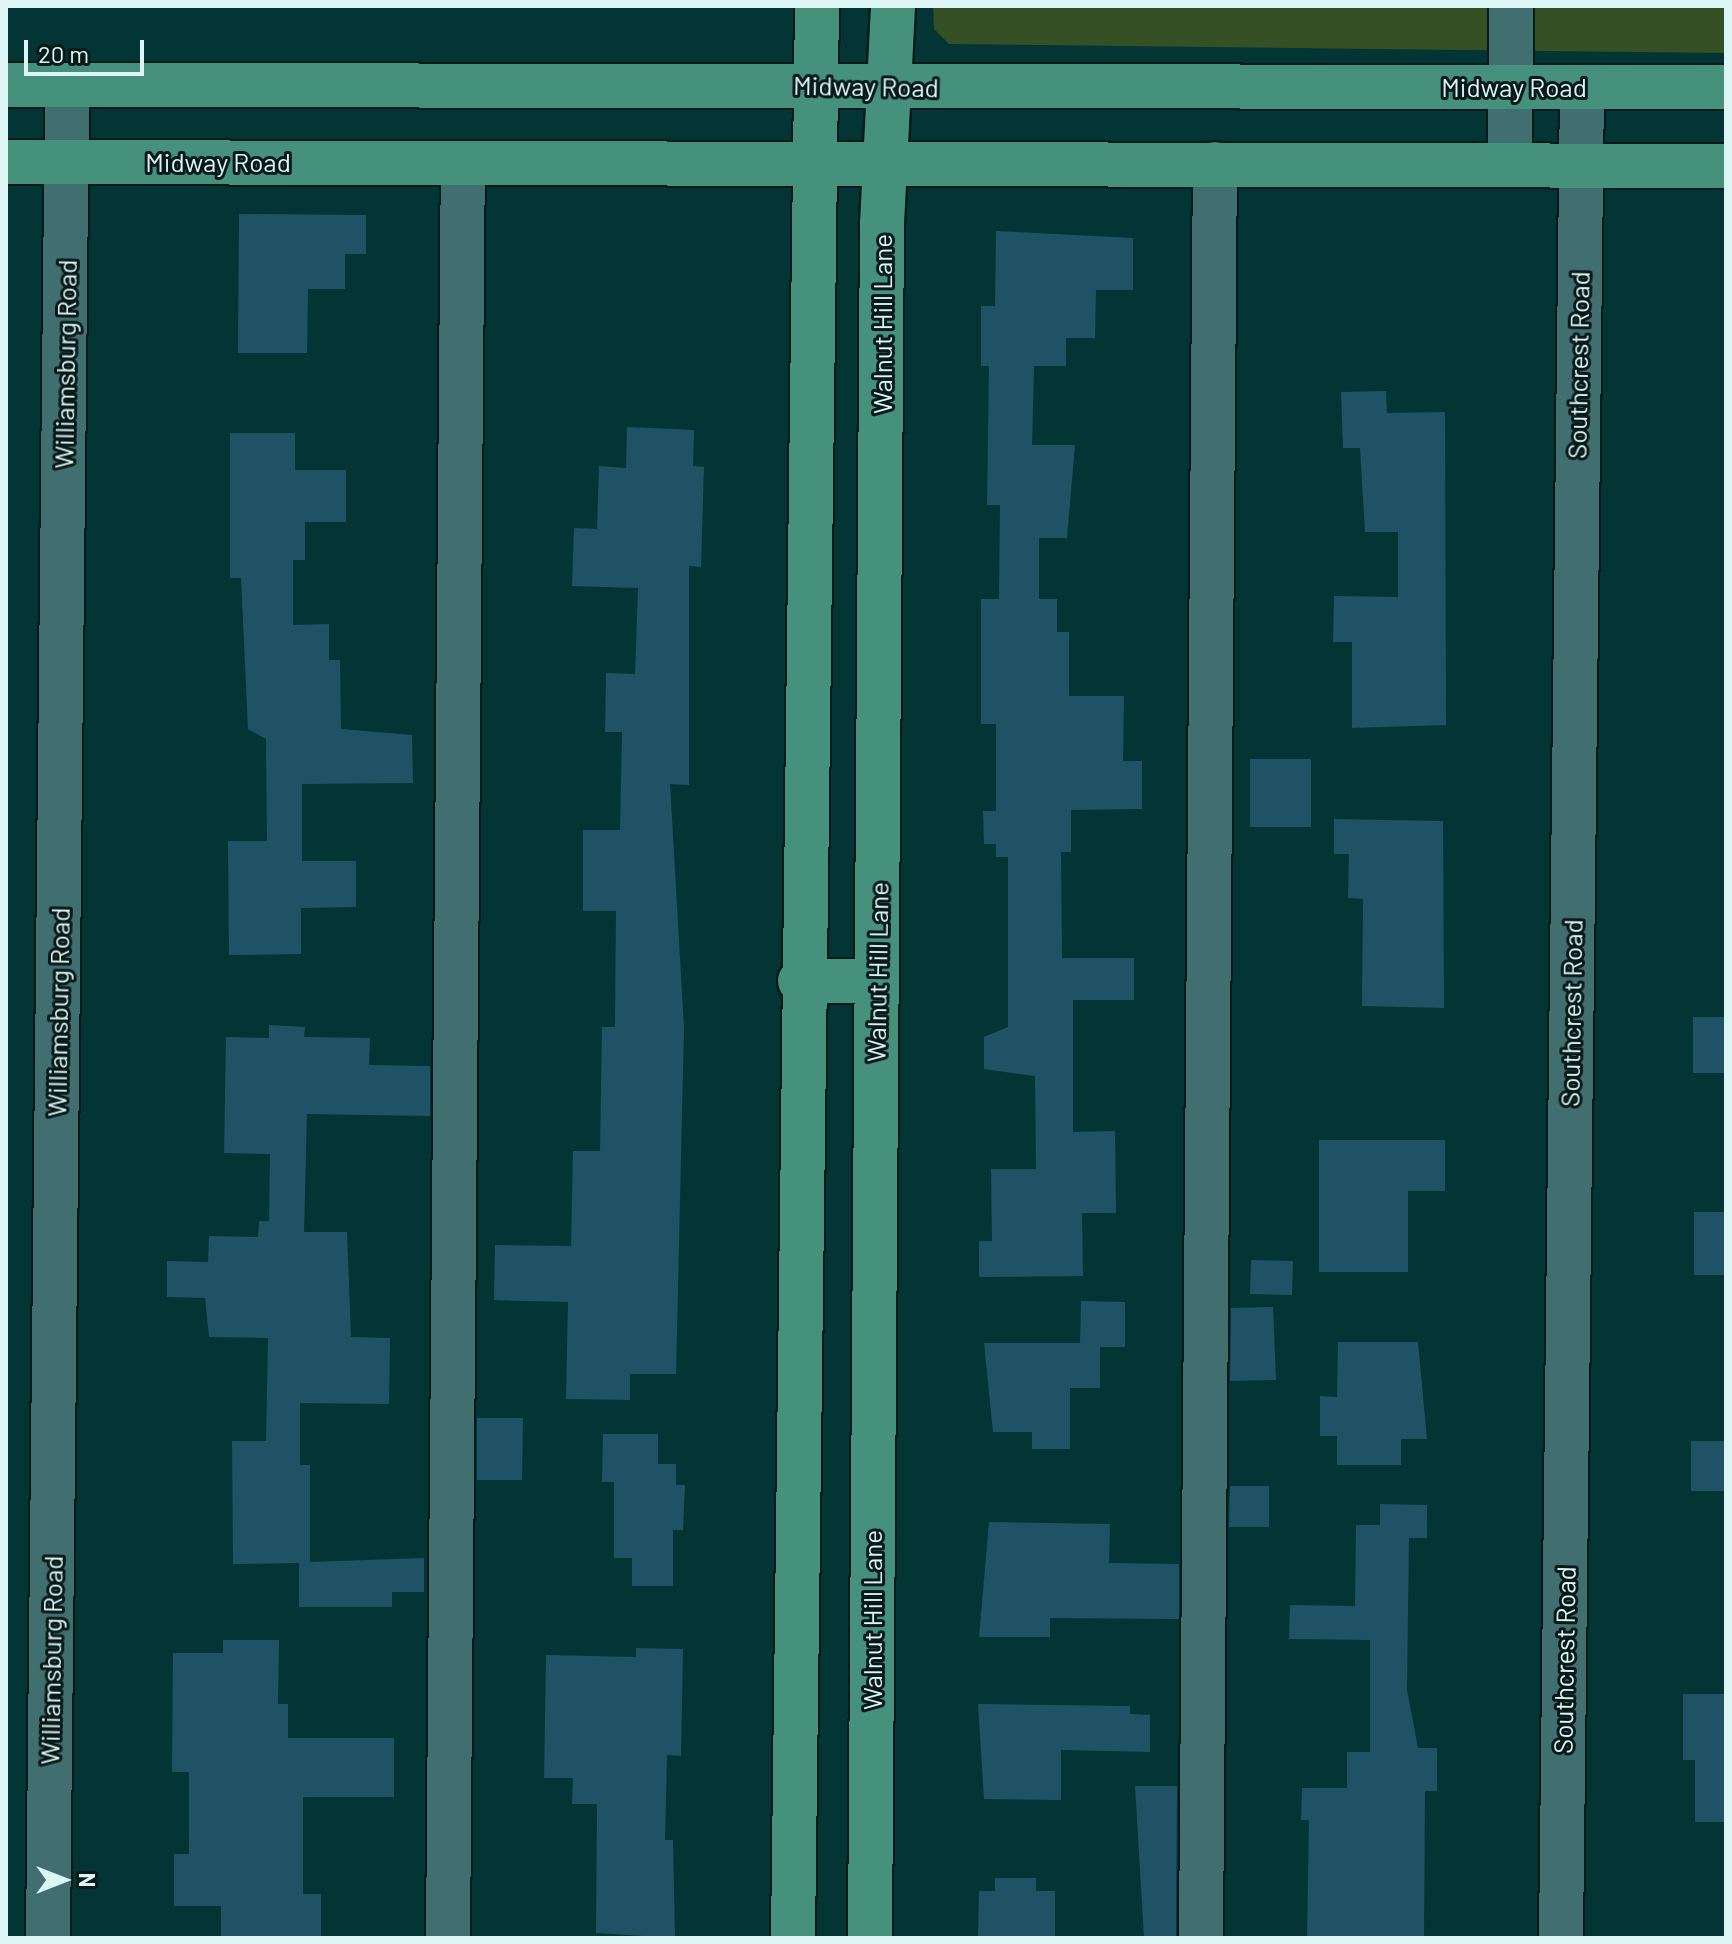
<!DOCTYPE html>
<style>
body{margin:0}
#map{position:relative;width:1732px;height:1944px;overflow:hidden;background:#033535;font-family:Barlow,sans-serif}
div>[style]{position:absolute}
[style*='--x']{left:calc(var(--x)*1px);top:calc(var(--y)*1px);width:calc(var(--w)*1px);rotate:calc(var(--a)*1deg)}
.green>*{inset:0;background:#345024}
.building>*{inset:0;background:#205265}
.roads{filter:drop-shadow(2px 0 #031a1a) drop-shadow(-2px 0 #031a1a) drop-shadow(0 2px #031a1a) drop-shadow(0 -2px #031a1a)}
.minor>*{height:44px;margin:-22px;padding:0 22px;transform-origin:22px;border-radius:22px;background:#416e6e}
.major>*{height:44px;margin:-22px;padding:0 22px;transform-origin:22px;border-radius:22px;background:#46917c}
span{translate:-50% -50%;white-space:nowrap;text-align:center;line-height:1.15;-webkit-text-stroke:6px #071919;paint-order:stroke}
.street-label{font-size:26px;color:#ddf5f4}
.frame{position:absolute;inset:0;border:8px solid #ddf5f4;pointer-events:none}
.north{position:absolute;left:24px;top:1840px;width:80px;height:80px;-webkit-text-stroke:6px #071919;paint-order:stroke;rotate:90deg;font-size:22px;font-weight:700;line-height:32px;text-align:center;color:#ddf5f4}
.north::after{content:'';display:block;margin:auto;width:28px;height:36px;background:#ddf5f4;clip-path:polygon(50% 0,100% 100%,50% 72%,0 100%)}
.scale{position:absolute;left:24px;top:40px;width:120px;height:36px;box-sizing:border-box;border:4px solid #ddf5f4;border-top:0;padding-left:10px;font-size:24px;line-height:28px;white-space:nowrap;color:#ddf5f4;-webkit-text-stroke:6px #071919;paint-order:stroke}
</style>
<div id="map">
<div class="green">
<div style="clip-path:polygon(933px 6px,1726px 6px,1726px 53px,949px 44px,934px 29px)"></div>
</div>
<div class="building">
<div style="clip-path:polygon(239px 214px,366px 215px,366px 254px,345px 254px,345px 289px,308px 289px,307px 353px,238px 353px)"></div>
<div style="clip-path:polygon(996px 231px,1133px 238px,1133px 290px,1096px 290px,1095px 338px,1066px 338px,1066px 366px,1034px 366px,1032px 445px,1075px 445px,1067px 538px,1039px 538px,1039px 599px,1057px 599px,1057px 632px,1069px 632px,1069px 696px,1124px 696px,1123px 761px,1142px 761px,1142px 809px,1071px 810px,1071px 852px,1061px 852px,1062px 958px,1134px 958px,1134px 1000px,1073px 1000px,1073px 1132px,1115px 1131px,1116px 1213px,1082px 1213px,1083px 1276px,979px 1277px,979px 1241px,992px 1241px,991px 1169px,1036px 1169px,1035px 1076px,984px 1069px,984px 1037px,1008px 1027px,1008px 857px,996px 857px,996px 844px,984px 844px,983px 811px,996px 811px,996px 724px,981px 724px,981px 599px,999px 599px,1000px 505px,987px 505px,989px 366px,981px 366px,981px 306px,995px 306px)"></div>
<div style="clip-path:polygon(1386px 391px,1387px 413px,1445px 412px,1446px 725px,1352px 728px,1352px 642px,1333px 642px,1334px 596px,1398px 597px,1398px 532px,1365px 532px,1360px 448px,1343px 448px,1341px 392px)"></div>
<div style="clip-path:polygon(627px 427px,694px 430px,693px 466px,704px 467px,701px 567px,689px 566px,689px 785px,670px 784px,684px 1028px,676px 1374px,630px 1374px,630px 1400px,566px 1399px,568px 1302px,494px 1300px,495px 1245px,571px 1246px,573px 1151px,600px 1151px,602px 1027px,615px 1027px,616px 911px,583px 911px,583px 830px,620px 830px,622px 732px,605px 732px,606px 673px,635px 674px,638px 588px,572px 586px,574px 528px,597px 529px,599px 466px,626px 468px)"></div>
<div style="clip-path:polygon(230px 433px,295px 433px,295px 470px,346px 470px,346px 522px,305px 522px,305px 560px,293px 560px,293px 625px,329px 624px,329px 660px,340px 660px,341px 729px,412px 735px,413px 783px,302px 784px,302px 861px,356px 861px,356px 907px,301px 908px,301px 954px,229px 955px,228px 841px,267px 841px,266px 739px,248px 729px,241px 578px,230px 578px)"></div>
<div style="clip-path:polygon(1250px 759px,1311px 759px,1311px 827px,1250px 827px)"></div>
<div style="clip-path:polygon(1334px 819px,1443px 821px,1444px 1008px,1362px 1006px,1363px 899px,1348px 898px,1349px 854px,1334px 854px)"></div>
<div style="clip-path:polygon(1693px 1017px,1726px 1017px,1726px 1073px,1693px 1073px)"></div>
<div style="clip-path:polygon(269px 1025px,305px 1027px,304px 1037px,370px 1038px,369px 1065px,430px 1066px,430px 1116px,307px 1114px,304px 1232px,347px 1232px,351px 1337px,390px 1338px,389px 1404px,300px 1403px,300px 1465px,310px 1465px,310px 1562px,424px 1558px,424px 1592px,392px 1592px,392px 1607px,299px 1607px,299px 1563px,233px 1564px,232px 1441px,266px 1441px,268px 1338px,209px 1337px,205px 1298px,167px 1297px,167px 1261px,208px 1262px,209px 1236px,258px 1237px,259px 1221px,269px 1221px,270px 1154px,224px 1153px,226px 1037px,269px 1038px)"></div>
<div style="clip-path:polygon(1319px 1140px,1445px 1140px,1445px 1191px,1408px 1191px,1408px 1272px,1319px 1272px)"></div>
<div style="clip-path:polygon(1694px 1212px,1726px 1212px,1726px 1275px,1694px 1275px)"></div>
<div style="clip-path:polygon(1251px 1260px,1293px 1261px,1292px 1295px,1250px 1294px)"></div>
<div style="clip-path:polygon(1081px 1301px,1125px 1302px,1125px 1347px,1100px 1347px,1100px 1388px,1070px 1388px,1070px 1449px,1032px 1449px,1032px 1432px,993px 1432px,984px 1343px,1080px 1343px)"></div>
<div style="clip-path:polygon(1273px 1307px,1276px 1380px,1230px 1381px,1231px 1308px)"></div>
<div style="clip-path:polygon(1338px 1342px,1418px 1342px,1427px 1439px,1401px 1439px,1401px 1465px,1337px 1465px,1337px 1436px,1320px 1436px,1320px 1396px,1337px 1397px)"></div>
<div style="clip-path:polygon(477px 1418px,523px 1418px,522px 1480px,477px 1480px)"></div>
<div style="clip-path:polygon(603px 1434px,658px 1434px,658px 1464px,676px 1464px,676px 1485px,685px 1485px,683px 1530px,673px 1530px,673px 1586px,632px 1586px,632px 1558px,614px 1558px,614px 1482px,602px 1482px)"></div>
<div style="clip-path:polygon(1691px 1441px,1726px 1441px,1726px 1491px,1691px 1491px)"></div>
<div style="clip-path:polygon(1230px 1486px,1269px 1486px,1269px 1527px,1229px 1527px)"></div>
<div style="clip-path:polygon(1380px 1504px,1427px 1505px,1427px 1538px,1409px 1538px,1407px 1690px,1418px 1748px,1437px 1748px,1437px 1791px,1425px 1791px,1424px 1938px,1307px 1938px,1309px 1820px,1301px 1820px,1302px 1788px,1347px 1788px,1347px 1752px,1370px 1752px,1370px 1640px,1289px 1639px,1290px 1605px,1355px 1606px,1356px 1525px,1380px 1525px)"></div>
<div style="clip-path:polygon(989px 1522px,1110px 1524px,1109px 1563px,1179px 1564px,1179px 1619px,1050px 1618px,1050px 1637px,979px 1637px)"></div>
<div style="clip-path:polygon(223px 1640px,279px 1640px,278px 1704px,288px 1704px,288px 1738px,394px 1738px,394px 1797px,303px 1797px,303px 1894px,321px 1894px,321px 1938px,221px 1938px,221px 1906px,174px 1906px,174px 1854px,189px 1854px,189px 1772px,172px 1772px,173px 1653px,223px 1653px)"></div>
<div style="clip-path:polygon(636px 1648px,683px 1649px,681px 1756px,667px 1755px,665px 1840px,673px 1840px,675px 1938px,596px 1933px,597px 1804px,572px 1804px,573px 1778px,544px 1778px,546px 1655px,636px 1657px)"></div>
<div style="clip-path:polygon(1683px 1694px,1726px 1694px,1726px 1822px,1695px 1822px,1695px 1760px,1683px 1760px)"></div>
<div style="clip-path:polygon(978px 1704px,1130px 1706px,1130px 1714px,1150px 1715px,1150px 1752px,1061px 1750px,1061px 1800px,984px 1799px)"></div>
<div style="clip-path:polygon(1135px 1786px,1177px 1786px,1176px 1938px,1144px 1938px)"></div>
<div style="clip-path:polygon(995px 1878px,1036px 1878px,1036px 1891px,1055px 1891px,1055px 1938px,978px 1938px,979px 1891px,995px 1891px)"></div>
</div>
<div class="roads">
<div class="minor">
<div style="--x:1510;--y:165;--w:159;--a:-89.6"></div>
<div style="--x:48;--y:1938;--w:1851;--a:-89.41"></div>
<div style="--x:448;--y:1938;--w:1775;--a:-89.52"></div>
<div style="--x:1201;--y:1938;--w:1774;--a:-89.55"></div>
<div style="--x:1561;--y:1938;--w:1851;--a:-89.35"></div>
</div>
<div class="major">
<div style="--x:6;--y:85;--w:1720;--a:0.07"></div>
<div style="--x:6;--y:162;--w:1720;--a:0.13"></div>
<div style="--x:800;--y:981;--w:76;--a:0"></div>
<div style="--x:793;--y:1938;--w:1932;--a:-89.29"></div>
<div style="--x:870;--y:1938;--w:1714;--a:-89.6"></div>
<div style="--x:882;--y:224;--w:218;--a:-87.1"></div>
</div>
</div>
<div class="street-label">
<span style="left:866px;top:86px;rotate:1deg">Midway Road</span>
<span style="left:1514px;top:87px">Midway Road</span>
<span style="left:218px;top:162px">Midway Road</span>
<span style="left:882px;top:324px;rotate:-90deg">Walnut Hill Lane</span>
<span style="left:65px;top:364px;rotate:-89deg">Williamsburg Road</span>
<span style="left:1578px;top:365px;rotate:-89deg">Southcrest Road</span>
<span style="left:877px;top:972px;rotate:-89deg">Walnut Hill Lane</span>
<span style="left:58px;top:1012px;rotate:-89deg">Williamsburg Road</span>
<span style="left:1571px;top:1013px;rotate:-89deg">Southcrest Road</span>
<span style="left:872px;top:1620px;rotate:-90deg">Walnut Hill Lane</span>
<span style="left:51px;top:1660px;rotate:-89deg">Williamsburg Road</span>
<span style="left:1564px;top:1660px;rotate:-89deg">Southcrest Road</span>
</div>
<div class="frame"></div>
<div class="north">N</div>
<div class="scale">20 m</div>
</div>
